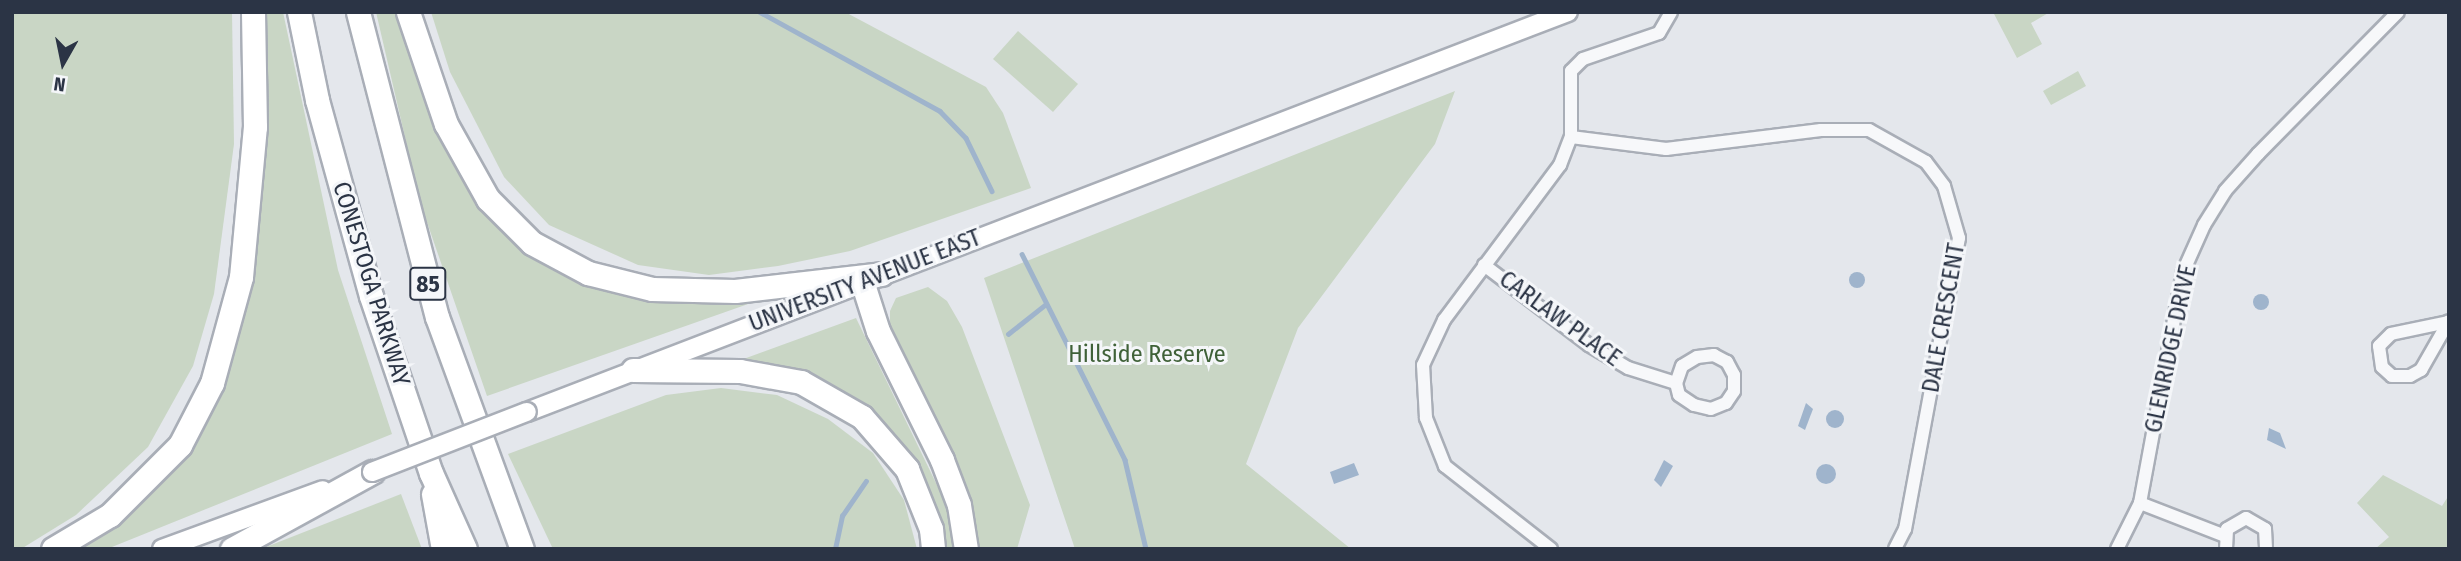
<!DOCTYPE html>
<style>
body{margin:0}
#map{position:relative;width:2461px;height:561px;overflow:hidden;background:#e4e7ec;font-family:"Fira Sans Condensed",sans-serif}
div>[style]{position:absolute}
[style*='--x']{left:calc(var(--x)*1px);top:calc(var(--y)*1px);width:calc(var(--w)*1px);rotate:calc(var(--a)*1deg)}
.green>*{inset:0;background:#c9d6c5}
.water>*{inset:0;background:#9fb4cc}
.round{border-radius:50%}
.stream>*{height:4.5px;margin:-2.25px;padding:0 2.25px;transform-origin:2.25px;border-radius:2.25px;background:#9fb4cc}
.roads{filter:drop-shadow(2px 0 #a9aeb7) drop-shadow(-2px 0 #a9aeb7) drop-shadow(0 2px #a9aeb7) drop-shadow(0 -2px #a9aeb7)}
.street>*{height:12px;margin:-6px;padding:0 6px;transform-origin:6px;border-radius:6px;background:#f7f8fa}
.secondary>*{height:18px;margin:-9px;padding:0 9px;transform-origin:9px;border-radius:9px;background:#fff}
.highway>*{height:23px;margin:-11.5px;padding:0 11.5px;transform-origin:11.5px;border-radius:11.5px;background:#fff}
.bridges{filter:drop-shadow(2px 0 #a9aeb7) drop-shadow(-2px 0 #a9aeb7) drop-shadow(0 2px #a9aeb7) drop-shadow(0 -2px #a9aeb7)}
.secondary-bridge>*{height:18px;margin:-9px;padding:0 9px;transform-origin:9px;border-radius:9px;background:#fff}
span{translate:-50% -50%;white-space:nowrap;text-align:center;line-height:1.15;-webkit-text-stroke:6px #f4f6f9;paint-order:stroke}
.shield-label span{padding:2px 5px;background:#f4f6f9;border:2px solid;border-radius:5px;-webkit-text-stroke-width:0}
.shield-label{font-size:23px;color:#2b3445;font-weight:700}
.street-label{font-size:24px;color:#2b3445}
.park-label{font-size:24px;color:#3f6138}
.frame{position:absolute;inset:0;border:14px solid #2b3445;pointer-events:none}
.north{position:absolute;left:28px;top:28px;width:70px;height:70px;-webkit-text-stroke:5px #f4f6f9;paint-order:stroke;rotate:189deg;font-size:19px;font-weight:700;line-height:28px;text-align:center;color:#2b3445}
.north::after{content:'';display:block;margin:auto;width:24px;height:32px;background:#2b3445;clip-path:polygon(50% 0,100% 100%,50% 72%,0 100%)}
</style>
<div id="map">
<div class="green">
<div style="clip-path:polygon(12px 12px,232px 12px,234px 144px,214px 294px,193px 366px,148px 447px,76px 515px,21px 549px,12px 549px)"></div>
<div style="clip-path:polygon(262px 12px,283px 12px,338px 270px,392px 434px,107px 549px,70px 549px,134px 508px,184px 451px,216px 389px)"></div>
<div style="clip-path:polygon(376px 12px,398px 12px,509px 231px,658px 300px,705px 303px,748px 297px,751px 303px,487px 396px,420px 202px)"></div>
<div style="clip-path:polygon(431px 12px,845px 12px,986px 87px,1003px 113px,1031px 188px,850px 251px,778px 266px,709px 275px,638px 265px,549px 225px,504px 177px,450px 72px)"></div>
<div style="clip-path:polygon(1993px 12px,2050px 12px,2031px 23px,2042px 44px,2017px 58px)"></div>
<div style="clip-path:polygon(1018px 31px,1078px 84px,1053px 112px,993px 59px)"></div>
<div style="clip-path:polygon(2078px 71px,2086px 86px,2051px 105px,2043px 91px)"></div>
<div style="clip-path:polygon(1455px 91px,1435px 144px,1298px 328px,1246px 464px,1351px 549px,1075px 549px,984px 278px)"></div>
<div style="clip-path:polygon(928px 287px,947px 301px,962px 327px,1030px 505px,1017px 549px,979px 549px,966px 487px,890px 328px,890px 311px,896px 298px)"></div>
<div style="clip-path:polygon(856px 318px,951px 514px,958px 549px,945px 549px,926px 488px,868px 409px,738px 361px)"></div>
<div style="clip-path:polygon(721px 388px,777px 395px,828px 419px,873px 453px,904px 500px,917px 549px,553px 549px,508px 454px,666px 395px)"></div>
<div style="clip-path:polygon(2383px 475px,2442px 506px,2449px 495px,2449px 549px,2375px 549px,2389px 537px,2357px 503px)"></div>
<div style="clip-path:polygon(401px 494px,422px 549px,262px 549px,266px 547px)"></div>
</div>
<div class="water">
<div class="round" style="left:1849px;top:272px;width:16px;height:16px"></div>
<div class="round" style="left:2253px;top:294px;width:16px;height:16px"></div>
<div style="clip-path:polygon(1806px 403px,1813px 409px,1805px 430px,1798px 426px)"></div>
<div class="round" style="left:1826px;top:410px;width:18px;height:18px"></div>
<div style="clip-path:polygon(2269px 428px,2280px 433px,2286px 449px,2267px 440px)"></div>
<div style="clip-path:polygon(1664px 460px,1673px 466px,1661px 487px,1654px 480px)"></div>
<div style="clip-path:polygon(1354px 463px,1359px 475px,1334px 484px,1330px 472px)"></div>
<div class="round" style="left:1816px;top:464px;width:20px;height:20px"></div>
</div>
<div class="stream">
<div style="--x:760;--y:12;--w:205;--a:28.8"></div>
<div style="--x:940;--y:111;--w:37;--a:46"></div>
<div style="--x:966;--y:138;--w:59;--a:63.9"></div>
<div style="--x:1022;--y:254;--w:230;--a:63.4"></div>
<div style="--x:1125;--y:460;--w:91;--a:76.7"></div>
<div style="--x:1008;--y:334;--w:48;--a:-38.3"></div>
<div style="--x:835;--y:549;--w:34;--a:-78"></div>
<div style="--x:842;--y:516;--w:42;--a:-55.6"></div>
</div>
<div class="roads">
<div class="street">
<div style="--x:1571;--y:137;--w:96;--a:7.2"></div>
<div style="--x:1666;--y:149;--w:156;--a:-7"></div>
<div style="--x:1821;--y:130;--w:48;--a:0"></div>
<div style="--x:1869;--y:130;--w:65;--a:29.3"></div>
<div style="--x:1926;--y:162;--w:30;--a:53"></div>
<div style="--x:1944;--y:186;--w:54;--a:73.9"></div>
<div style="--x:1959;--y:238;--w:296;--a:100.5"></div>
<div style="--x:1905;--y:529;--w:22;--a:117"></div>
<div style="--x:1484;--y:265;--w:132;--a:37.3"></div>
<div style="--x:1589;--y:345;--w:45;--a:30.5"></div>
<div style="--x:1628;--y:368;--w:50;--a:17.4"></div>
<div style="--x:1676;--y:383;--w:12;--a:76"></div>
<div style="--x:1679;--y:395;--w:18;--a:34"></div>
<div style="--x:1694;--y:405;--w:17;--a:13"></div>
<div style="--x:1711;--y:409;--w:16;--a:-22"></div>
<div style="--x:1726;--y:403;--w:14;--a:-56"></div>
<div style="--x:1734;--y:391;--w:16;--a:-90"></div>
<div style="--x:1734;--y:375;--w:15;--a:-118"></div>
<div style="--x:1727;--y:362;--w:15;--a:-152"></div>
<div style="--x:1714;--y:355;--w:17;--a:173"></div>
<div style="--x:1697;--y:357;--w:17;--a:149"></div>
<div style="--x:1682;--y:366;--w:18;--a:109"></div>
<div style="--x:2448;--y:322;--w:58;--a:168.1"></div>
<div style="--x:2391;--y:334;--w:17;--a:135"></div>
<div style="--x:2379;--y:346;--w:21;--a:82"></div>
<div style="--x:2382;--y:367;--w:13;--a:42"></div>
<div style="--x:2392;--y:376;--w:18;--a:0"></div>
<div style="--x:2410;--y:376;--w:13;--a:-29"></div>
<div style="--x:2421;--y:370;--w:56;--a:-60.3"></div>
<div style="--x:2140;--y:503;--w:91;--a:21.2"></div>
<div style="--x:1551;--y:549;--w:135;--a:-141.9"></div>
<div style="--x:1445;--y:466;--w:52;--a:-111.6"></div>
<div style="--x:1426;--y:418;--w:53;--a:-93.2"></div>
<div style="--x:1423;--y:365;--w:50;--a:-65"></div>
<div style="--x:1444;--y:320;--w:194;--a:-53.2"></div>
<div style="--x:1560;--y:165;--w:30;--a:-69"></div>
<div style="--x:1571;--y:137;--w:66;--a:-90"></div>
<div style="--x:1571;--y:71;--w:17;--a:-45"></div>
<div style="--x:1583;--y:59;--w:80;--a:-18.9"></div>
<div style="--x:1659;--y:33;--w:24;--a:-60"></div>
<div style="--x:2117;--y:549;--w:51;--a:-63.4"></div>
<div style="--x:2140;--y:503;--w:235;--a:-79.5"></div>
<div style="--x:2183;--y:272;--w:51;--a:-65.9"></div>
<div style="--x:2204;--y:225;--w:40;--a:-58"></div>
<div style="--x:2225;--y:191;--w:50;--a:-48.3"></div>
<div style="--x:2258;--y:154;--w:199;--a:-45.4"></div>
<div style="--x:2226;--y:549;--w:20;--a:-87"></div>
<div style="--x:2227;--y:529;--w:22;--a:-30"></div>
<div style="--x:2246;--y:518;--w:22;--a:30"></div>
<div style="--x:2265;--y:529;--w:20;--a:87"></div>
</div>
<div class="secondary">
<div style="--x:527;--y:412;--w:1115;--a:-21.02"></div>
<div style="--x:162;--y:549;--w:171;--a:-20.1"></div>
</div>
<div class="highway">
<div style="--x:299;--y:12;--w:90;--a:78.4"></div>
<div style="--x:317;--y:100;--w:203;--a:74.6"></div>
<div style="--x:371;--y:296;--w:187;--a:71.3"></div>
<div style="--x:431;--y:473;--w:83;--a:65.9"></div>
<div style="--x:358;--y:12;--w:315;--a:75.5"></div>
<div style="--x:437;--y:317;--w:247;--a:69.9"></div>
<div style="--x:408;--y:12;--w:118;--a:71.3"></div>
<div style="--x:446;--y:124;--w:86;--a:60.8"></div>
<div style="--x:488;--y:199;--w:62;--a:45"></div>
<div style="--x:532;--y:243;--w:64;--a:28.2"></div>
<div style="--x:588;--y:273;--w:66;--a:14"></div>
<div style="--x:652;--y:289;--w:83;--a:1.4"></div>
<div style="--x:735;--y:291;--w:147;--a:-6.6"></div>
<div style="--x:862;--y:281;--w:52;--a:72.3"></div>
<div style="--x:878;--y:331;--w:144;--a:63.6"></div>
<div style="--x:942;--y:460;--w:48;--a:69.3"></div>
<div style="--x:959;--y:505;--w:45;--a:81"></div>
<div style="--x:633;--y:370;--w:107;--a:0.5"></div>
<div style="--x:740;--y:371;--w:62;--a:10.2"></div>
<div style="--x:801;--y:382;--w:70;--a:29.8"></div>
<div style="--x:862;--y:417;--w:69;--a:49.1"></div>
<div style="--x:907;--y:469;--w:65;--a:68.2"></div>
<div style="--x:931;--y:529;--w:20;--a:84"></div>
<div style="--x:433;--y:494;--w:56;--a:79.7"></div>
<div style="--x:53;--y:549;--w:66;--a:-30.8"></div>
<div style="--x:110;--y:515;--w:99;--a:-45"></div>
<div style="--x:180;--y:445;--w:70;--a:-62.7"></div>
<div style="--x:212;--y:383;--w:110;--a:-74.7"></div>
<div style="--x:241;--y:277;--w:151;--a:-84.7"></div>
<div style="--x:255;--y:127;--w:115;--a:-91"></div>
<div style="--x:232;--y:549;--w:160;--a:-28.8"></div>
</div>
</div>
<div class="bridges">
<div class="secondary-bridge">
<div style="--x:372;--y:472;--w:166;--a:-21.2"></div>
</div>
</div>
<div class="shield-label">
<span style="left:428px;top:284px">85</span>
</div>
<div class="street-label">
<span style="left:865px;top:281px;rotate:-21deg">UNIVERSITY AVENUE EAST</span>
<span style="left:371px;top:284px;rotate:73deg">CONESTOGA PARKWAY</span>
<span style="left:1944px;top:318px;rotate:-80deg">DALE CRESCENT</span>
<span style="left:1560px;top:319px;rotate:36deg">CARLAW PLACE</span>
<span style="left:2171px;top:349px;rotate:-78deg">GLENRIDGE DRIVE</span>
</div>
<div class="park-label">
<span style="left:1147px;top:355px">Hillside Reserve</span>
</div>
<div class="frame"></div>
<div class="north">N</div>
</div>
